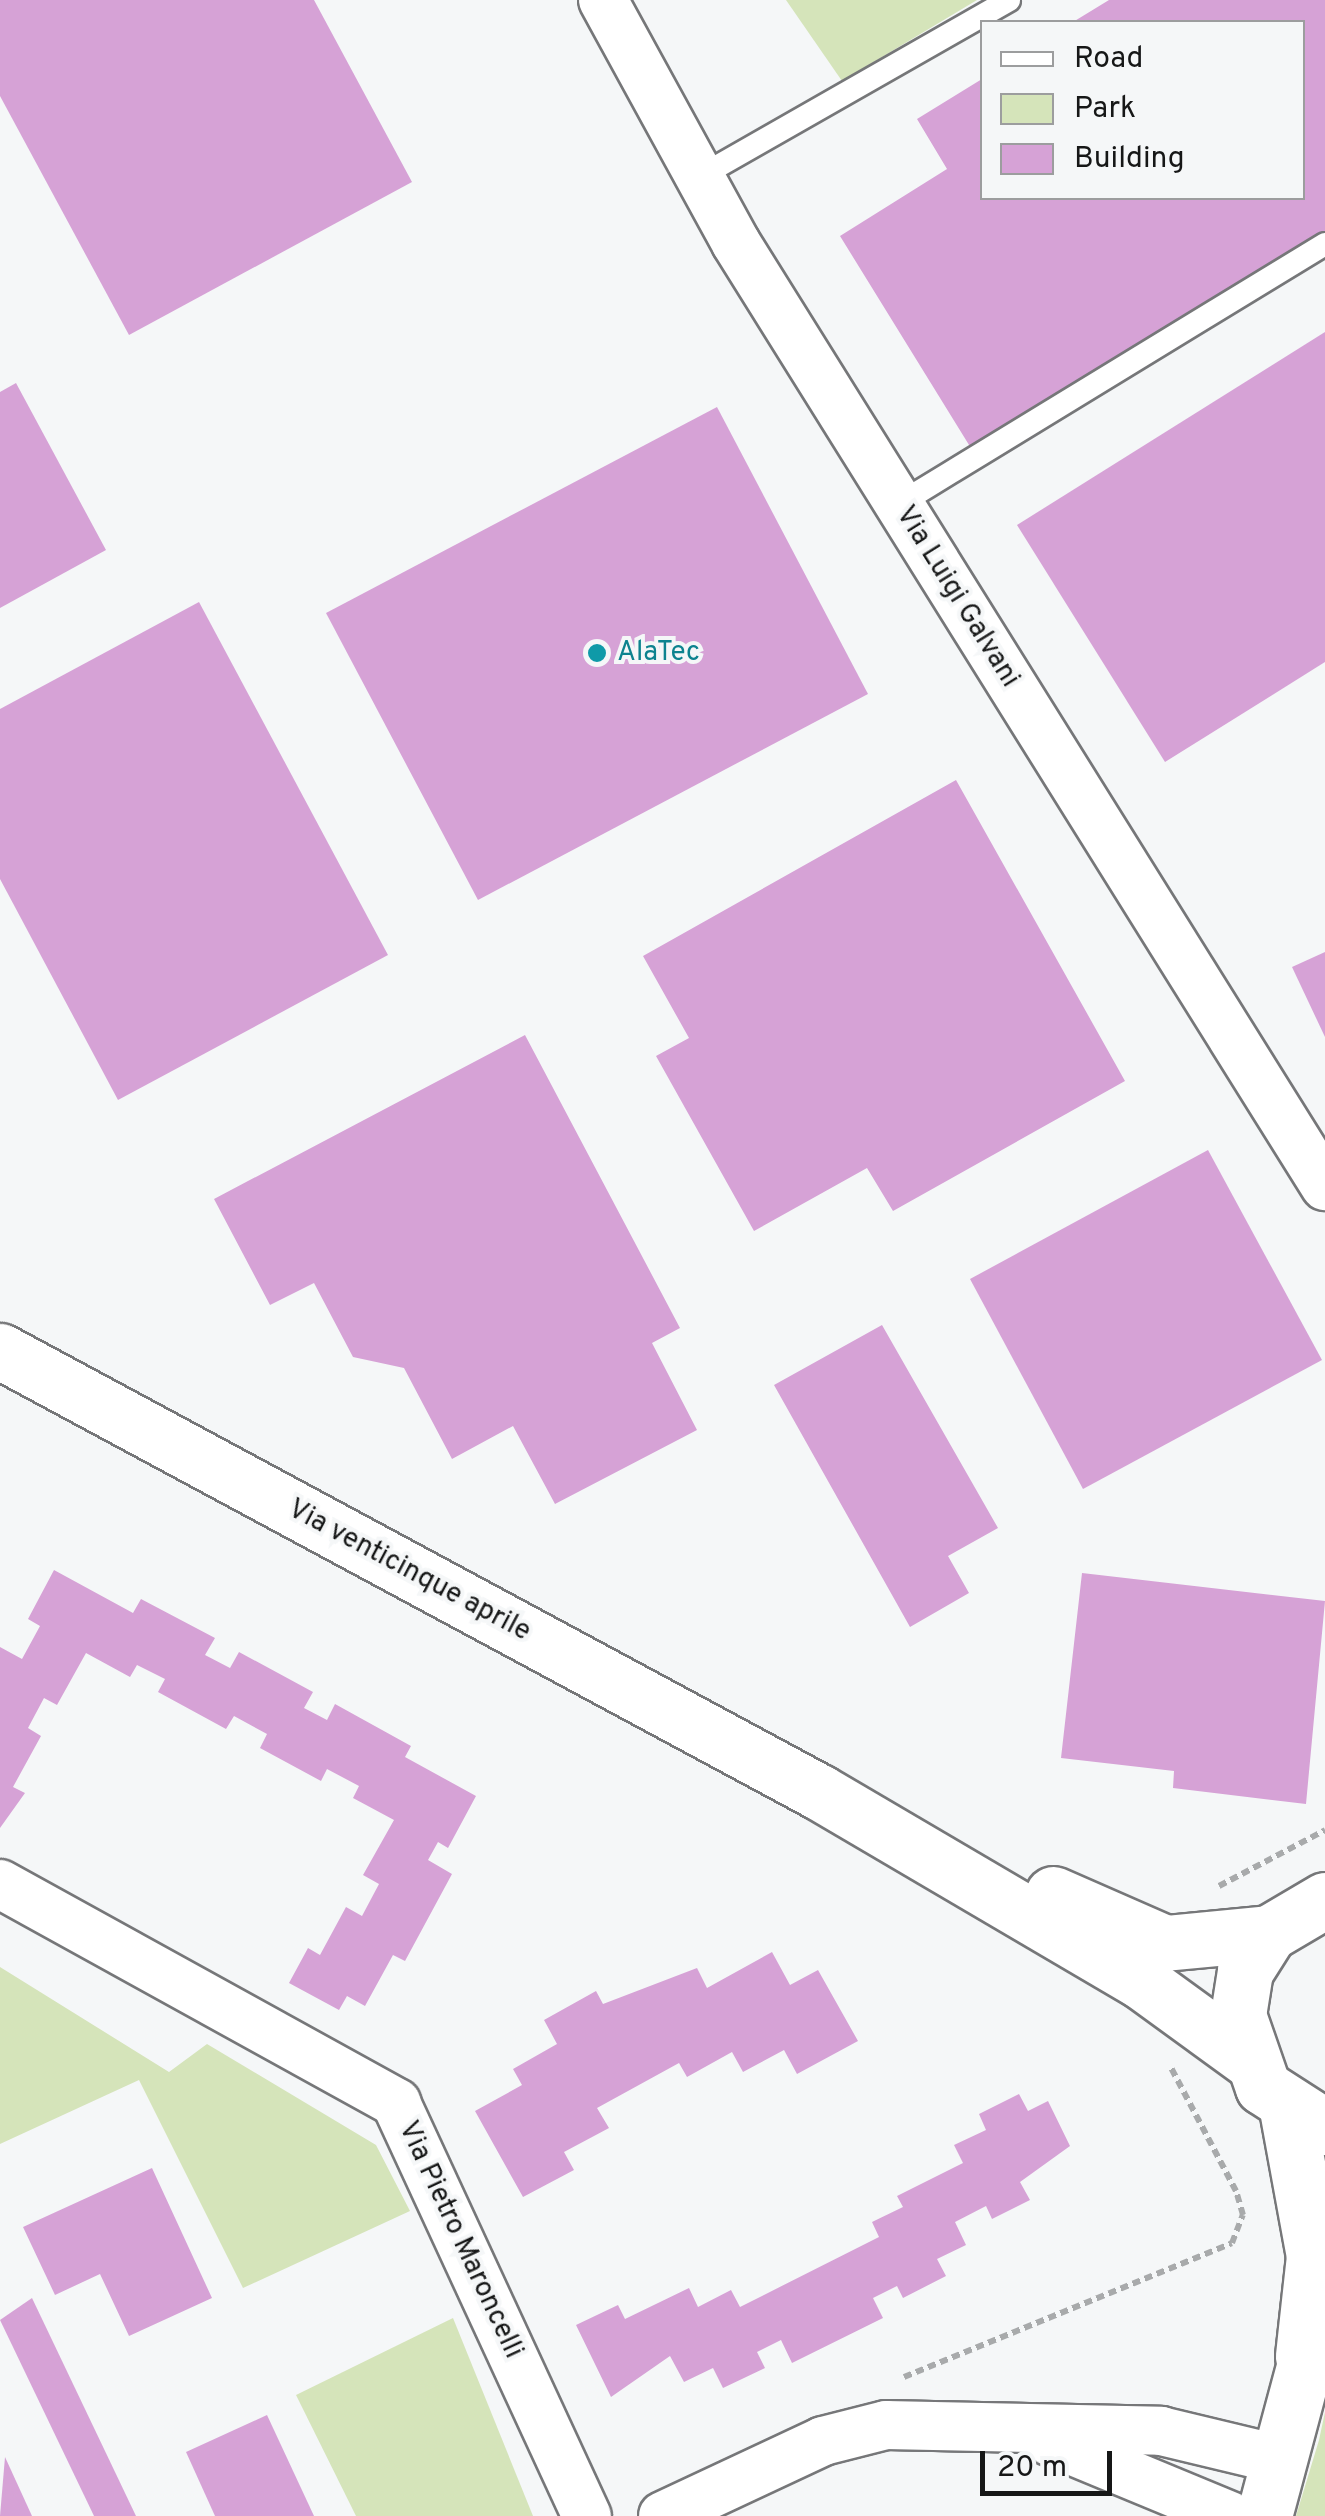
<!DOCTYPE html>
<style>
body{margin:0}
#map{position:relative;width:1325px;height:2516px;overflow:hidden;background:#f5f7f8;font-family:Overpass,sans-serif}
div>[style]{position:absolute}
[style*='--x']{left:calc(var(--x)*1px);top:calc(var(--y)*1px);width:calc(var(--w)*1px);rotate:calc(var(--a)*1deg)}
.green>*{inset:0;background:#d5e4ba}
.building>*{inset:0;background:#d6a2d6}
.path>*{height:6px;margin-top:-3px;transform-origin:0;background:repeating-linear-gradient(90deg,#a8aaab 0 8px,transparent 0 13px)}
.roads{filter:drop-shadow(2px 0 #767779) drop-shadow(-2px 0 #767779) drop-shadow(0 2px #767779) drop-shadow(0 -2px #767779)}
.service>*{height:22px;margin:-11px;padding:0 11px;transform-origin:11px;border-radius:11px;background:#fff}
.minor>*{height:48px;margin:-24px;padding:0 24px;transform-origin:24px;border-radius:24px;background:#fff}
.tertiary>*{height:55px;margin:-27.5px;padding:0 27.5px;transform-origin:27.5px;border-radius:27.5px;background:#fff}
.dots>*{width:28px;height:28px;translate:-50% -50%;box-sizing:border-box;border:5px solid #f5f7f8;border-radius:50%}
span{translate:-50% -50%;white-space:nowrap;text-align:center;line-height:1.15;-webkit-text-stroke:8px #f5f7f8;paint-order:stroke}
.street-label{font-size:28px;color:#161717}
.culture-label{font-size:28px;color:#0d838f}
.left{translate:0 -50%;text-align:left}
.legend{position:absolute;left:980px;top:20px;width:325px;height:180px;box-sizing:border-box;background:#f5f7f8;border:2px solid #9c9d9e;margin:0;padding:12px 18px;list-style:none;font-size:30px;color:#161717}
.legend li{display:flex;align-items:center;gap:20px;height:50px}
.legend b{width:50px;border:2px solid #9c9d9e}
.scale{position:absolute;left:980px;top:2451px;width:132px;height:45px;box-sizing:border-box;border:5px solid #161717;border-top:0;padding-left:12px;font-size:30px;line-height:35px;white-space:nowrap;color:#161717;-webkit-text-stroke:8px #f5f7f8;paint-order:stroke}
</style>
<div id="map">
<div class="green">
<div style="clip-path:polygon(786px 0,977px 0,842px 81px)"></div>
<div style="clip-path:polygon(0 1967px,169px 2072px,207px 2044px,376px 2145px,410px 2211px,243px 2288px,139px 2080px,0 2144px)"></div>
<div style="clip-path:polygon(453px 2318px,533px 2516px,356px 2516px,296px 2395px)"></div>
<div style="clip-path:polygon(1325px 2412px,1325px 2516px,1296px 2516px,1319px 2440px)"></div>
</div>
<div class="building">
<div style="clip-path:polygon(0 0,314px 0,412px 182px,129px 335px,0 96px)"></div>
<div style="clip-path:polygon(1109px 0,1325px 0,1325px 235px,974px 453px,840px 236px,947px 169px,917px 119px,982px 79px,982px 198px,1302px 198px,1302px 22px,1073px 22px)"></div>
<div style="clip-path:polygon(1325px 332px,1325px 662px,1165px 762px,1017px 525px)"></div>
<div style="clip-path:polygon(16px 383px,106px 550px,0 608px,0 392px)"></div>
<div style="clip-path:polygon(717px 407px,868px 694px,478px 900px,326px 613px)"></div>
<div style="clip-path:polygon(199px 602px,388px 955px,118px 1100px,0 879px,0 709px)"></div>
<div style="clip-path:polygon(956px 780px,1125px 1081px,893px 1211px,867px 1168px,754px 1231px,656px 1056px,689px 1038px,643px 956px)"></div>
<div style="clip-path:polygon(1325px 952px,1325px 1037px,1292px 967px)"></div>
<div style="clip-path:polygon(525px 1035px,680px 1328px,652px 1343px,697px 1430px,555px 1504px,513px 1426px,452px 1459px,404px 1368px,353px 1357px,314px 1283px,270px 1305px,214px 1199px)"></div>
<div style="clip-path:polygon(1208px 1150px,1322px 1360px,1083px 1489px,970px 1279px)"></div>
<div style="clip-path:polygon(882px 1325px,998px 1528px,948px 1556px,969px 1593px,910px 1627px,774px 1385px)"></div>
<div style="clip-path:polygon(54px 1570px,133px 1613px,141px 1599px,215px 1638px,205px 1655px,230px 1668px,239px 1652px,313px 1692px,304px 1708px,327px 1720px,335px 1704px,411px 1746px,405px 1757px,476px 1796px,448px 1848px,438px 1842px,428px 1860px,452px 1874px,405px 1961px,393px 1955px,365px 2006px,347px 1996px,339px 2010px,289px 1983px,308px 1948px,320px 1955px,346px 1907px,362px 1916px,379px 1884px,363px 1875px,394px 1820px,353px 1798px,359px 1786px,327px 1769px,321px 1781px,260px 1748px,267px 1734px,234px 1716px,226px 1729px,158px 1692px,165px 1679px,137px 1665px,130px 1677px,86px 1653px,57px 1705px,44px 1698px,28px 1728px,41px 1736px,13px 1787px,25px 1793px,0 1828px,0 1647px,22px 1659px,40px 1626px,28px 1619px)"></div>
<div style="clip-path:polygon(1082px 1573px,1325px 1601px,1306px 1804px,1173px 1788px,1174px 1771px,1061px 1758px)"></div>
<div style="clip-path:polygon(772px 1952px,790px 1985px,818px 1970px,858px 2041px,797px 2074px,784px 2050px,743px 2072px,732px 2052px,687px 2077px,679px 2063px,597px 2108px,609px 2128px,564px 2152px,574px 2170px,523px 2197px,475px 2111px,522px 2085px,513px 2069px,557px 2044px,544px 2020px,596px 1991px,603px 2004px,697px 1968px,707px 1988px)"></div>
<div style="clip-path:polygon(1019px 2094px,1028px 2111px,1048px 2101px,1070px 2146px,1020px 2182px,1030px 2200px,992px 2219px,986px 2206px,955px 2222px,966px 2245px,937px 2259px,946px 2276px,903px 2298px,897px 2286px,873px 2298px,883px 2318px,792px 2363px,781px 2340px,757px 2352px,765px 2368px,723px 2388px,713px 2368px,684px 2382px,670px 2356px,611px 2397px,576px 2325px,618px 2305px,625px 2319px,689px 2288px,698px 2307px,731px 2290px,740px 2307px,879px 2237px,872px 2222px,903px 2207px,897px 2196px,963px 2163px,954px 2145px,986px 2130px,979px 2114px)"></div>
<div style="clip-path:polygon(152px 2168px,212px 2298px,129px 2336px,100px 2274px,55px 2295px,23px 2227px)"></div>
<div style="clip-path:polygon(32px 2298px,136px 2516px,94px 2516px,0 2320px)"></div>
<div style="clip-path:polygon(267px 2415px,314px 2516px,215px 2516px,186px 2452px)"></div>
<div style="clip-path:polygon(5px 2457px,32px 2516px,0 2516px)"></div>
</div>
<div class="path">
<div style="--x:1219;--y:1886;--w:120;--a:-27.8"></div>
<div style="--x:904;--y:2377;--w:354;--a:-22.2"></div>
<div style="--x:1232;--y:2243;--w:30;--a:-69"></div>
<div style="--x:1243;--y:2215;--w:25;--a:-106"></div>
<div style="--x:1236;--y:2191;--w:141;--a:-117.8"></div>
</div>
<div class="roads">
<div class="service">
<div style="--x:699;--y:177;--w:357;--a:-29.7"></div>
<div style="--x:899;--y:504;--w:499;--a:-31.4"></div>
</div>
<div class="minor">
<div style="--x:603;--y:0;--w:277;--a:61.3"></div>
<div style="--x:736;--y:243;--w:1112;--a:58.01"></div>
<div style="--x:0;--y:1884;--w:453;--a:28.9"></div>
<div style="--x:396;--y:2103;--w:455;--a:65.2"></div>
<div style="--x:1049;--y:2441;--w:196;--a:22.5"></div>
<div style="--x:663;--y:2516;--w:177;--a:-25.1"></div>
<div style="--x:823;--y:2441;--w:65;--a:-14.3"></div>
<div style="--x:886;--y:2425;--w:275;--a:1.2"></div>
<div style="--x:1161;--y:2431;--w:120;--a:13.5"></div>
</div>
<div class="tertiary">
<div style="--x:0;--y:1351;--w:930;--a:28.3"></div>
<div style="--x:819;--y:1792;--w:373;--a:30.4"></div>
<div style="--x:1141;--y:1981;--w:131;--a:36"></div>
<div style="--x:1053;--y:1894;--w:122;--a:23.6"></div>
<div style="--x:1165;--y:1943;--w:104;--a:-5.5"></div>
<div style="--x:1325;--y:1900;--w:65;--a:149.5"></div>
<div style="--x:1269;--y:1933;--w:45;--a:122.3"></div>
<div style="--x:1245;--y:1971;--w:45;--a:99"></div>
<div style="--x:1238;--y:2015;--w:76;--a:70.9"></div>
<div style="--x:1263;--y:2087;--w:74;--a:32.8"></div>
<div style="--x:1287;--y:2109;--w:149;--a:79.6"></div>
<div style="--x:1314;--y:2256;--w:101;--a:96.3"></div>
<div style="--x:1264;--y:2516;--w:198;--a:-75"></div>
</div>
</div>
<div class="dots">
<div style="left:597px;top:653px;background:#0f9aa8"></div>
</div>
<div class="street-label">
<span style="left:957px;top:597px;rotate:58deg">Via Luigi Galvani</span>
<span style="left:409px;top:1571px;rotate:28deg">Via venticinque aprile</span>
<span style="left:460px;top:2240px;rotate:65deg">Via Pietro Maroncelli</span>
</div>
<div class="culture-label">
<span class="left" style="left:617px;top:653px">AlaTec</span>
</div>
<ul class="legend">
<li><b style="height:12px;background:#fff"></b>Road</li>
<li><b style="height:28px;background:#d5e4ba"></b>Park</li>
<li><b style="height:28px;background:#d6a2d6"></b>Building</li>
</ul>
<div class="scale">20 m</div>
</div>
